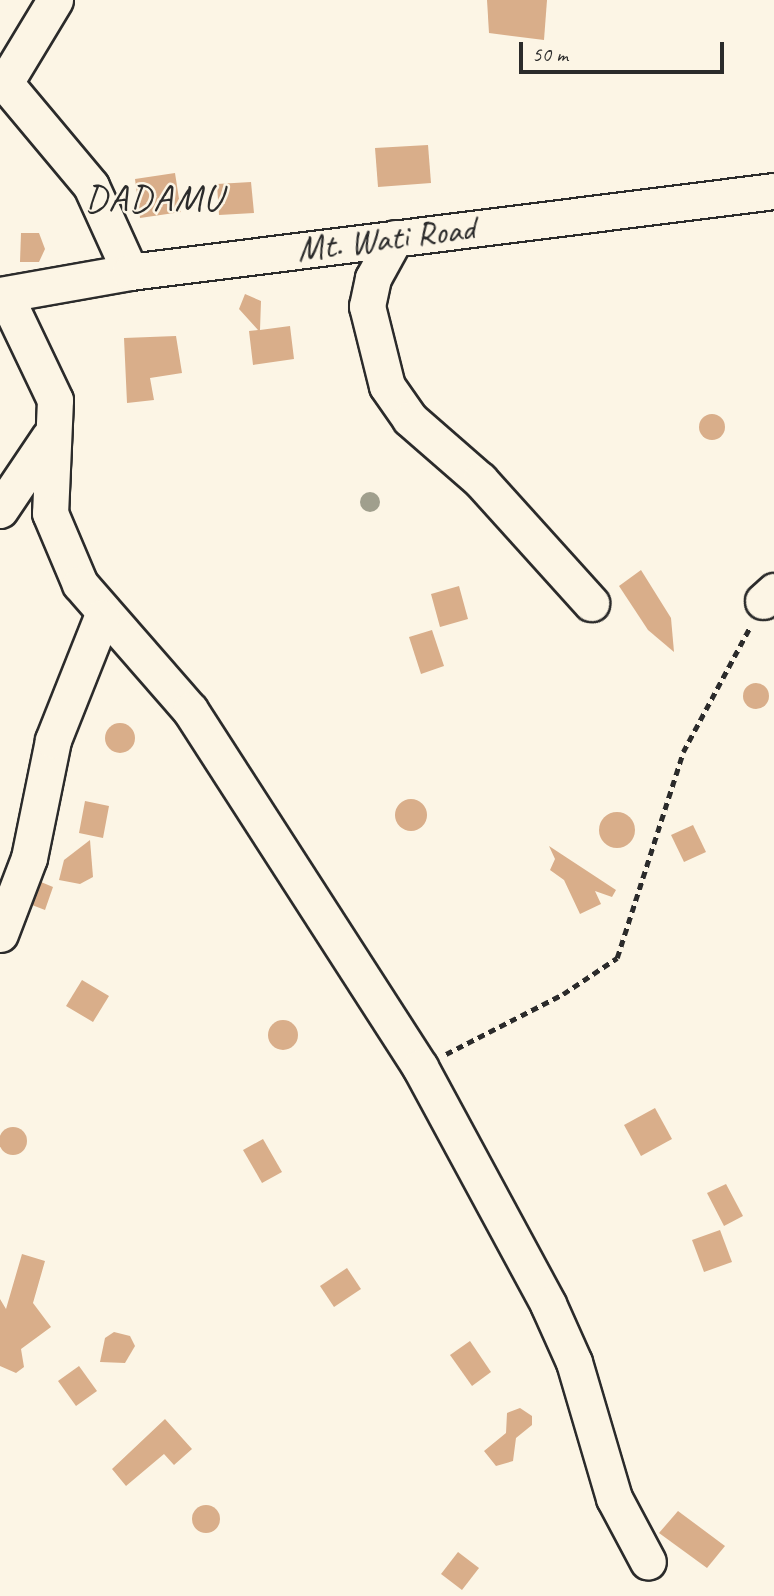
<!DOCTYPE html>
<style>
body{margin:0}
#map{position:relative;width:774px;height:1596px;overflow:hidden;background:#fcf5e5;font-family:Caveat,sans-serif}
div>[style]{position:absolute}
[style*='--x']{left:calc(var(--x)*1px);top:calc(var(--y)*1px);width:calc(var(--w)*1px);rotate:calc(var(--a)*1deg)}
.building>*{inset:0;background:#d9ae8a}
.round{border-radius:50%}
.path>*{height:4.5px;margin-top:-2.25px;transform-origin:0;background:repeating-linear-gradient(90deg,#2b2b2b 0 7px,transparent 0 12px)}
.roads{filter:drop-shadow(2px 0 #2b2b2b) drop-shadow(-2px 0 #2b2b2b) drop-shadow(0 2px #2b2b2b) drop-shadow(0 -2px #2b2b2b)}
.minor>*{height:35px;margin:-17.5px;padding:0 17.5px;transform-origin:17.5px;border-radius:17.5px;background:#fcf5e5}
.trees>*{width:20px;height:20px;margin:-10px;border-radius:50%;background:#a09f8d}
span{translate:-50% -50%;white-space:nowrap;text-align:center;line-height:1.15;-webkit-text-stroke:5px #fcf5e5;paint-order:stroke}
.street-label{font-size:35px;color:#2b2b2b}
.quarter-label{font-size:38px;color:#2b2b2b;letter-spacing:2px}
.scale{position:absolute;left:519px;top:42px;width:205px;height:32px;box-sizing:border-box;border:4px solid #2b2b2b;border-top:0;padding-left:9px;font-size:21px;line-height:24px;white-space:nowrap;color:#2b2b2b;-webkit-text-stroke:5px #fcf5e5;paint-order:stroke}
</style>
<div id="map">
<div class="building">
<div style="clip-path:polygon(487px 0,547px 0,544px 40px,489px 33px)"></div>
<div style="clip-path:polygon(428px 145px,431px 183px,378px 187px,375px 148px)"></div>
<div style="clip-path:polygon(175px 173px,181px 212px,140px 218px,135px 179px)"></div>
<div style="clip-path:polygon(251px 182px,254px 213px,219px 215px,217px 184px)"></div>
<div style="clip-path:polygon(21px 233px,39px 233px,45px 249px,39px 262px,20px 262px)"></div>
<div style="clip-path:polygon(245px 294px,261px 301px,260px 330px,290px 326px,294px 359px,253px 365px,249px 331px,258px 330px,239px 309px)"></div>
<div style="clip-path:polygon(176px 336px,182px 373px,150px 378px,154px 400px,127px 403px,124px 338px)"></div>
<div class="round" style="left:699px;top:414px;width:26px;height:26px"></div>
<div style="clip-path:polygon(641px 570px,671px 618px,674px 652px,648px 630px,619px 586px)"></div>
<div style="clip-path:polygon(459px 586px,468px 619px,440px 627px,431px 594px)"></div>
<div style="clip-path:polygon(432px 630px,444px 666px,421px 674px,409px 637px)"></div>
<div class="round" style="left:743px;top:683px;width:26px;height:26px"></div>
<div class="round" style="left:105px;top:723px;width:30px;height:30px"></div>
<div class="round" style="left:395px;top:799px;width:32px;height:32px"></div>
<div style="clip-path:polygon(85px 801px,109px 806px,103px 838px,79px 833px)"></div>
<div class="round" style="left:599px;top:812px;width:36px;height:36px"></div>
<div style="clip-path:polygon(693px 825px,706px 852px,684px 862px,671px 835px)"></div>
<div style="clip-path:polygon(90px 840px,93px 877px,80px 884px,59px 880px,64px 860px)"></div>
<div style="clip-path:polygon(549px 846px,616px 890px,612px 897px,595px 891px,601px 904px,580px 914px,564px 880px,550px 870px,555px 859px)"></div>
<div style="clip-path:polygon(41px 882px,53px 887px,45px 910px,32px 905px)"></div>
<div style="clip-path:polygon(82px 980px,109px 996px,93px 1022px,66px 1006px)"></div>
<div class="round" style="left:268px;top:1020px;width:30px;height:30px"></div>
<div style="clip-path:polygon(655px 1108px,672px 1139px,641px 1156px,624px 1125px)"></div>
<div class="round" style="left:-1px;top:1127px;width:28px;height:28px"></div>
<div style="clip-path:polygon(263px 1139px,282px 1172px,262px 1183px,243px 1150px)"></div>
<div style="clip-path:polygon(726px 1184px,743px 1216px,724px 1226px,707px 1193px)"></div>
<div style="clip-path:polygon(720px 1230px,732px 1262px,704px 1272px,692px 1240px)"></div>
<div style="clip-path:polygon(22px 1254px,45px 1261px,33px 1303px,51px 1327px,21px 1349px,24px 1367px,16px 1373px,0 1366px,0 1299px,6px 1309px)"></div>
<div style="clip-path:polygon(347px 1268px,361px 1289px,334px 1307px,320px 1286px)"></div>
<div style="clip-path:polygon(114px 1332px,130px 1336px,135px 1346px,125px 1363px,100px 1362px,105px 1338px)"></div>
<div style="clip-path:polygon(470px 1341px,491px 1372px,472px 1386px,450px 1355px)"></div>
<div style="clip-path:polygon(79px 1366px,97px 1391px,76px 1406px,58px 1381px)"></div>
<div style="clip-path:polygon(520px 1408px,532px 1416px,532px 1425px,516px 1438px,513px 1461px,496px 1466px,484px 1451px,506px 1433px,507px 1413px)"></div>
<div style="clip-path:polygon(165px 1419px,192px 1449px,174px 1465px,164px 1454px,126px 1486px,112px 1469px)"></div>
<div class="round" style="left:192px;top:1505px;width:28px;height:28px"></div>
<div style="clip-path:polygon(678px 1511px,725px 1546px,707px 1568px,659px 1533px)"></div>
<div style="clip-path:polygon(458px 1552px,479px 1568px,462px 1590px,441px 1574px)"></div>
</div>
<div class="path">
<div style="--x:446;--y:1054;--w:131;--a:-27.1"></div>
<div style="--x:563;--y:994;--w:65;--a:-33.7"></div>
<div style="--x:617;--y:958;--w:216;--a:-72.2"></div>
<div style="--x:683;--y:752;--w:142;--a:-61.8"></div>
</div>
<div class="roads">
<div class="minor">
<div style="--x:55;--y:0;--w:97;--a:121.1"></div>
<div style="--x:5;--y:83;--w:134;--a:50.1"></div>
<div style="--x:91;--y:186;--w:94;--a:65.6"></div>
<div style="--x:395;--y:238;--w:46;--a:118.8"></div>
<div style="--x:373;--y:278;--w:29;--a:102"></div>
<div style="--x:367;--y:306;--w:82;--a:76"></div>
<div style="--x:387;--y:386;--w:40;--a:55.1"></div>
<div style="--x:410;--y:419;--w:93;--a:41.1"></div>
<div style="--x:480;--y:480;--w:166;--a:47.9"></div>
<div style="--x:0;--y:295;--w:132;--a:-10"></div>
<div style="--x:130;--y:272;--w:649;--a:-7.17"></div>
<div style="--x:5;--y:295;--w:116;--a:64.5"></div>
<div style="--x:55;--y:400;--w:113;--a:92.5"></div>
<div style="--x:50;--y:513;--w:77;--a:67.1"></div>
<div style="--x:80;--y:584;--w:167;--a:48.9"></div>
<div style="--x:190;--y:710;--w:425;--a:57.2"></div>
<div style="--x:420;--y:1067;--w:269;--a:61.6"></div>
<div style="--x:548;--y:1304;--w:64;--a:65.9"></div>
<div style="--x:574;--y:1362;--w:142;--a:73.6"></div>
<div style="--x:614;--y:1498;--w:72;--a:62"></div>
<div style="--x:0;--y:510;--w:88;--a:-56.1"></div>
<div style="--x:763;--y:601;--w:15;--a:-42"></div>
<div style="--x:0;--y:934;--w:81;--a:-69.1"></div>
<div style="--x:29;--y:858;--w:120;--a:-78.5"></div>
<div style="--x:53;--y:740;--w:132;--a:-68.3"></div>
</div>
</div>
<div class="trees">
<div style="left:370px;top:502px"></div>
</div>
<div class="street-label">
<span style="left:386px;top:239px;rotate:-7deg">Mt. Wati Road</span>
</div>
<div class="quarter-label">
<span style="left:154px;top:198px">DADAMU</span>
</div>
<div class="scale">50 m</div>
</div>
